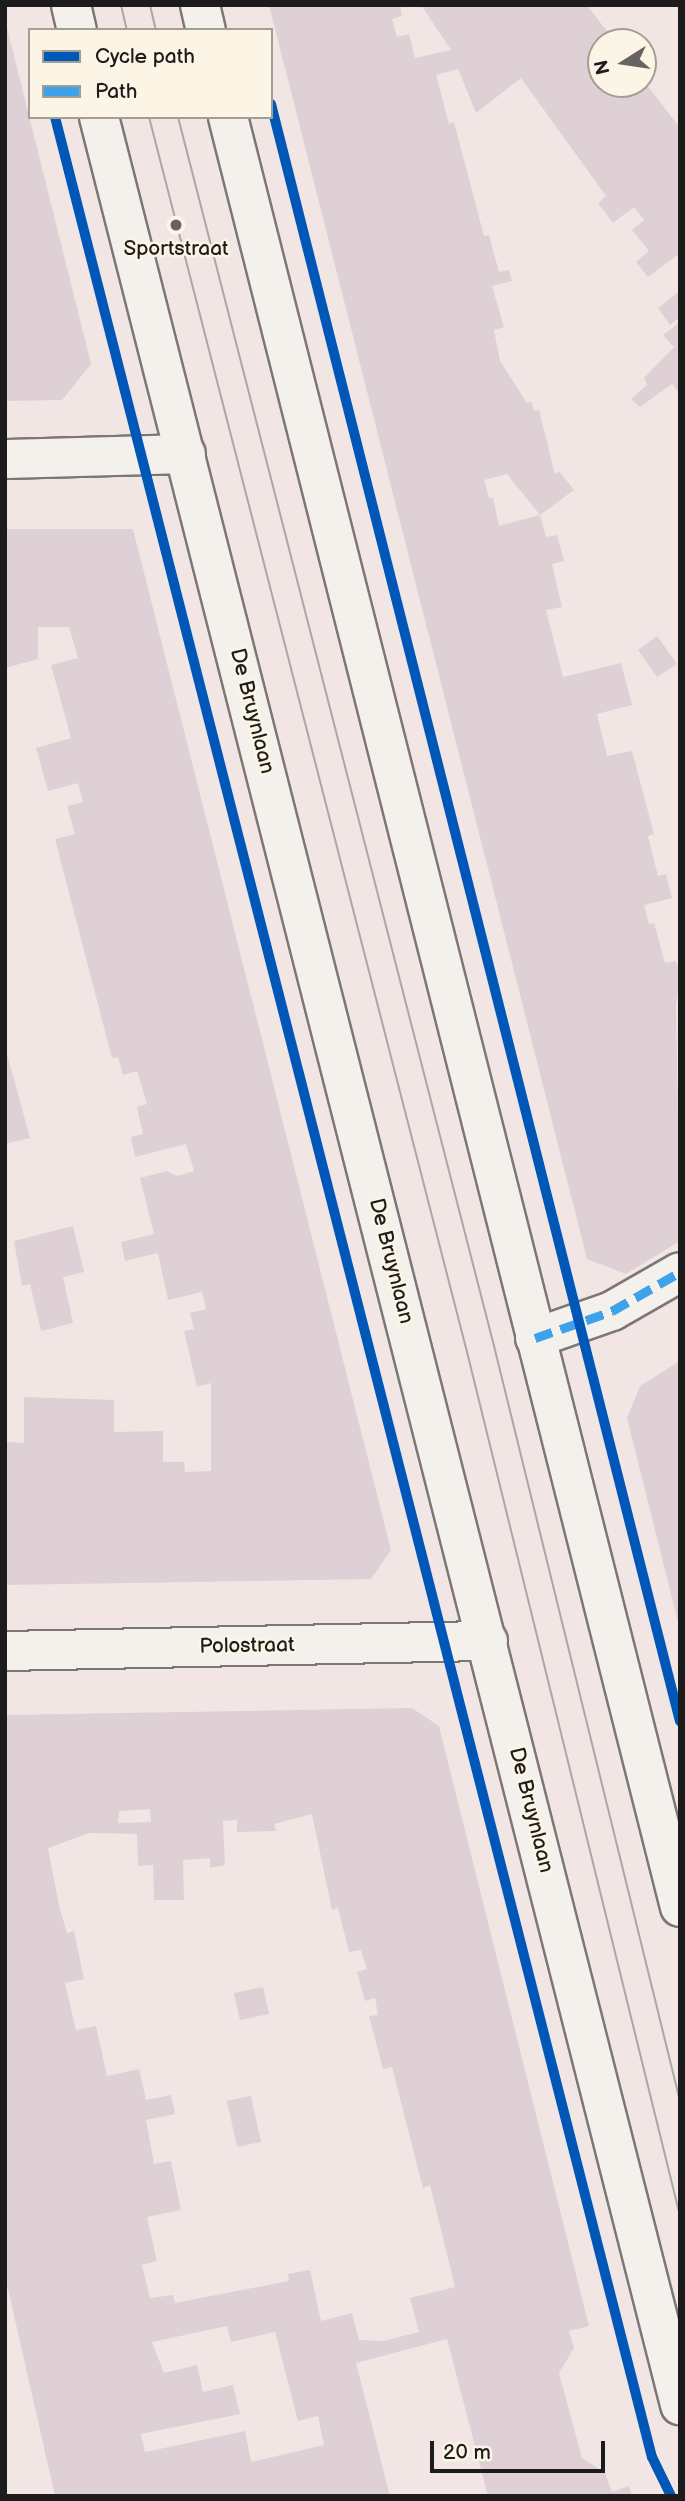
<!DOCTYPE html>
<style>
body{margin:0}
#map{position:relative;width:685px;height:2501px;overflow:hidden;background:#f1e6e4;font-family:"Balsamiq Sans",sans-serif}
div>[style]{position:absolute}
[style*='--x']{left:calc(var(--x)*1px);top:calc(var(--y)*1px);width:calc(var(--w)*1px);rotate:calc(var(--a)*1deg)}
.building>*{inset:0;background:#dfd0d5}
.roads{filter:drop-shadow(2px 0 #7c7776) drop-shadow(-2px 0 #7c7776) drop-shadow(0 2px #7c7776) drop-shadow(0 -2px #7c7776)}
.street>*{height:38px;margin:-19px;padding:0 19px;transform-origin:19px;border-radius:19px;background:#f4f0eb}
.secondary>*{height:38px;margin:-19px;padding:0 19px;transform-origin:19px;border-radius:19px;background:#f4f0eb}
.tram>*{height:2px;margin:-1px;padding:0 1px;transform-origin:1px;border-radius:1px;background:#aaa7a4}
.quiet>*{height:9px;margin-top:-4.5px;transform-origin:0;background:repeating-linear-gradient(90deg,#3da2ea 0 18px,transparent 0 27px)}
.cycleway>*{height:10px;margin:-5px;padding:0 5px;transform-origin:5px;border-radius:5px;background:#0057b8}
.dots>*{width:19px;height:19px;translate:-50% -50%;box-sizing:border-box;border:4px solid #fcf5e5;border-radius:50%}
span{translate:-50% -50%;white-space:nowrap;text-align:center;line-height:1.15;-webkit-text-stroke:5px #fcf5e5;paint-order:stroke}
.poi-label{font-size:21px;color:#1c1c1c}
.street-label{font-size:21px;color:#1c1c1c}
.frame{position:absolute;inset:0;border:7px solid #1c1c1c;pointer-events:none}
.legend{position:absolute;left:28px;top:28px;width:245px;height:91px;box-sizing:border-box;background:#fcf5e5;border:2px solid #a29e95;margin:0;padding:9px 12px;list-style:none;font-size:21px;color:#1c1c1c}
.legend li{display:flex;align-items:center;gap:14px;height:35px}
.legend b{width:35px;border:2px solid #a29e95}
.north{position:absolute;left:587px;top:28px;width:70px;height:70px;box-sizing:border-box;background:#fcf5e5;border:2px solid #a29e95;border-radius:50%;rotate:258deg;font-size:19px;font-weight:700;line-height:28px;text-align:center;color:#1c1c1c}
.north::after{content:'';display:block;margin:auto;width:24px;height:32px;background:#676362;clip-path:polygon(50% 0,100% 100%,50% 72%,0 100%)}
.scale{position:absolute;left:430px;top:2441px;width:175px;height:32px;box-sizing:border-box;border:4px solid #1c1c1c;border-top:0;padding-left:9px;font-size:21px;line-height:24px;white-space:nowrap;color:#1c1c1c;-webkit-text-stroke:5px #fcf5e5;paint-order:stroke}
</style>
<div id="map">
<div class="building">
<div style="clip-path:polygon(269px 5px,400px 5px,402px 16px,392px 19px,397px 37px,409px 34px,415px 58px,451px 50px,421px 5px,587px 5px,615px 42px,601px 42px,601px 84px,643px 84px,643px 80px,680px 128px,680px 253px,648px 277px,636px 262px,649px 251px,632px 230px,644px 220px,634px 207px,613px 223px,598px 203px,606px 196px,521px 78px,476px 113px,458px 69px,436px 75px,449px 124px,454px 122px,484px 236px,489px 235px,499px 272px,509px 270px,512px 281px,492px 286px,504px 327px,494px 330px,500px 361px,527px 403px,531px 401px,534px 411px,539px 410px,555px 474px,559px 471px,574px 490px,540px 515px,507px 474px,484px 480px,489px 498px,493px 498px,499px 526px,540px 515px,546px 537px,557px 535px,564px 561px,552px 564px,562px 607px,546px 610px,563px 677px,621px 663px,632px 705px,597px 714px,607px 756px,632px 751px,654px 834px,648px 836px,658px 876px,666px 874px,672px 898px,644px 905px,649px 924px,654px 923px,665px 963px,676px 961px,680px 975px,676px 1006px,680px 1241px,626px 1274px,587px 1259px)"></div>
<div style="clip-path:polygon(5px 20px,91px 364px,62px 400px,5px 401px)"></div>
<div style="clip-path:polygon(680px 291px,680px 317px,670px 325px,658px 308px)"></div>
<div style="clip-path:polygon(680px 322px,680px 394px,672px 384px,640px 407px,631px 399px,647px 385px,644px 378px,674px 347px,663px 335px)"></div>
<div style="clip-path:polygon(5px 529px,133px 529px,391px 1550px,371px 1579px,5px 1585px,5px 1442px,24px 1443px,24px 1397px,114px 1400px,114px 1432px,163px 1431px,163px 1462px,184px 1462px,185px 1472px,211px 1471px,211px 1383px,197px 1387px,184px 1331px,194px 1329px,190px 1313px,206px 1309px,202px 1292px,168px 1300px,158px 1253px,125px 1261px,121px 1242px,154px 1234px,140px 1178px,167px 1171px,177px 1176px,194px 1171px,186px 1144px,135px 1157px,131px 1137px,143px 1134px,137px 1107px,147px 1104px,137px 1071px,123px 1075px,118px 1057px,112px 1058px,55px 839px,75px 834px,67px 806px,83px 802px,78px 783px,48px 791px,36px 748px,71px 738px,51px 665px,78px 658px,69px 627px,38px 627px,38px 659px,5px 668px)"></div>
<div style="clip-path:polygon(657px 636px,677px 664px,657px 677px,638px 650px)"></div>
<div style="clip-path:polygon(5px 1047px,30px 1138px,5px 1144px)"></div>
<div style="clip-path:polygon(73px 1226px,84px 1272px,63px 1277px,73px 1323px,41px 1331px,30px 1284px,22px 1286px,14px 1241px)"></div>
<div style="clip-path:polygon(680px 1361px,680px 1626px,679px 1626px,627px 1418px,640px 1386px)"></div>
<div style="clip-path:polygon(evenodd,412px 1708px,439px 1726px,589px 2326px,569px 2331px,574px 2348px,559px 2373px,582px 2458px,605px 2473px,612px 2492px,629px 2486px,632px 2496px,488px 2496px,447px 2339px,356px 2363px,390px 2496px,55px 2496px,5px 2276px,5px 1715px,412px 1708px,150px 1809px,151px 1822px,118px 1823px,119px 1811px,150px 1809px,412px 1708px,312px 1814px,332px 1910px,338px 1908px,349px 1952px,361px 1950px,367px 1969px,357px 1972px,365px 2001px,375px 1998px,378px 2015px,369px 2016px,383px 2069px,392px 2067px,423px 2188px,430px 2185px,455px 2287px,410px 2298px,419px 2332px,383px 2341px,359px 2340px,352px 2313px,321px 2321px,310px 2270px,288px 2274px,289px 2281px,175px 2303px,173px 2295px,150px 2298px,142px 2265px,157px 2261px,147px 2217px,181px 2210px,171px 2161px,154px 2164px,146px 2120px,175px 2114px,171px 2095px,146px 2100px,139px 2069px,107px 2076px,96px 2026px,76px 2030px,65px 1983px,84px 1979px,74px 1931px,67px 1933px,59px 1906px,48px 1848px,89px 1833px,137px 1834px,138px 1866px,153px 1865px,154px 1900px,184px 1900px,183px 1860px,210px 1858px,210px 1868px,225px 1865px,223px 1821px,237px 1820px,237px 1832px,276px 1831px,274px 1824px,312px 1814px,412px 1708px,227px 2326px,231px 2342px,275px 2332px,298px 2421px,318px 2416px,324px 2445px,251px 2462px,245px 2431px,145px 2452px,141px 2434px,240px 2414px,233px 2385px,203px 2392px,197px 2365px,164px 2373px,152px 2342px,227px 2326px)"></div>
<div style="clip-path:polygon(263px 1987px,269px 2014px,240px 2020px,234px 1993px)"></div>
<div style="clip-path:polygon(251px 2096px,261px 2142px,237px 2147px,227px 2101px)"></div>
</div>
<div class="roads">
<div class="street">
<div style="--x:5;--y:459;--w:181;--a:-1.6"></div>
<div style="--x:535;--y:1338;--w:82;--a:-19.3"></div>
<div style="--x:612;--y:1311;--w:78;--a:-29.8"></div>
<div style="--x:5;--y:1651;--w:483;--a:-1.2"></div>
</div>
<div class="secondary">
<div style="--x:71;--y:5;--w:26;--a:77"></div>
<div style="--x:200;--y:5;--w:26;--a:77"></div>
<div style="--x:99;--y:117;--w:2361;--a:75.75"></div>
<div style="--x:228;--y:117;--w:1846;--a:75.83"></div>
</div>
</div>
<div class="tram">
<div style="--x:121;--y:5;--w:26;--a:77"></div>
<div style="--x:150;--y:5;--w:26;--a:77"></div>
<div style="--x:149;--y:117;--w:1279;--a:75.56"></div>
<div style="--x:468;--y:1356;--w:886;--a:76.15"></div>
<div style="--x:178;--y:117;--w:1269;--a:75.58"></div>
<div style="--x:494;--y:1346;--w:778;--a:76.16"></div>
</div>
<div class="quiet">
<div style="--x:535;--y:1338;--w:82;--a:-19.3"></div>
<div style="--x:612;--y:1311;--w:78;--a:-29.8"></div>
</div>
<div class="cycleway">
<div style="--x:271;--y:104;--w:1668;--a:75.81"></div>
<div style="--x:55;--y:117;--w:2415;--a:75.69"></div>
<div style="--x:652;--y:2457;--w:43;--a:64"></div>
</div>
<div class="dots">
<div style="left:176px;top:225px;background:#676362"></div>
</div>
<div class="poi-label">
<span style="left:176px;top:249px">Sportstraat</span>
</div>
<div class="street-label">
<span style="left:252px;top:711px;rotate:76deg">De Bruynlaan</span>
<span style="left:391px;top:1261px;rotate:76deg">De Bruynlaan</span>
<span style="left:247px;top:1646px;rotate:-1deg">Polostraat</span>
<span style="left:531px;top:1810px;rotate:76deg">De Bruynlaan</span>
</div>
<div class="frame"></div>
<ul class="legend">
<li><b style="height:9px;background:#0057b8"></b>Cycle path</li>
<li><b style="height:9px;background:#3da2ea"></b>Path</li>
</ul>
<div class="north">N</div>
<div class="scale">20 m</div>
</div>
